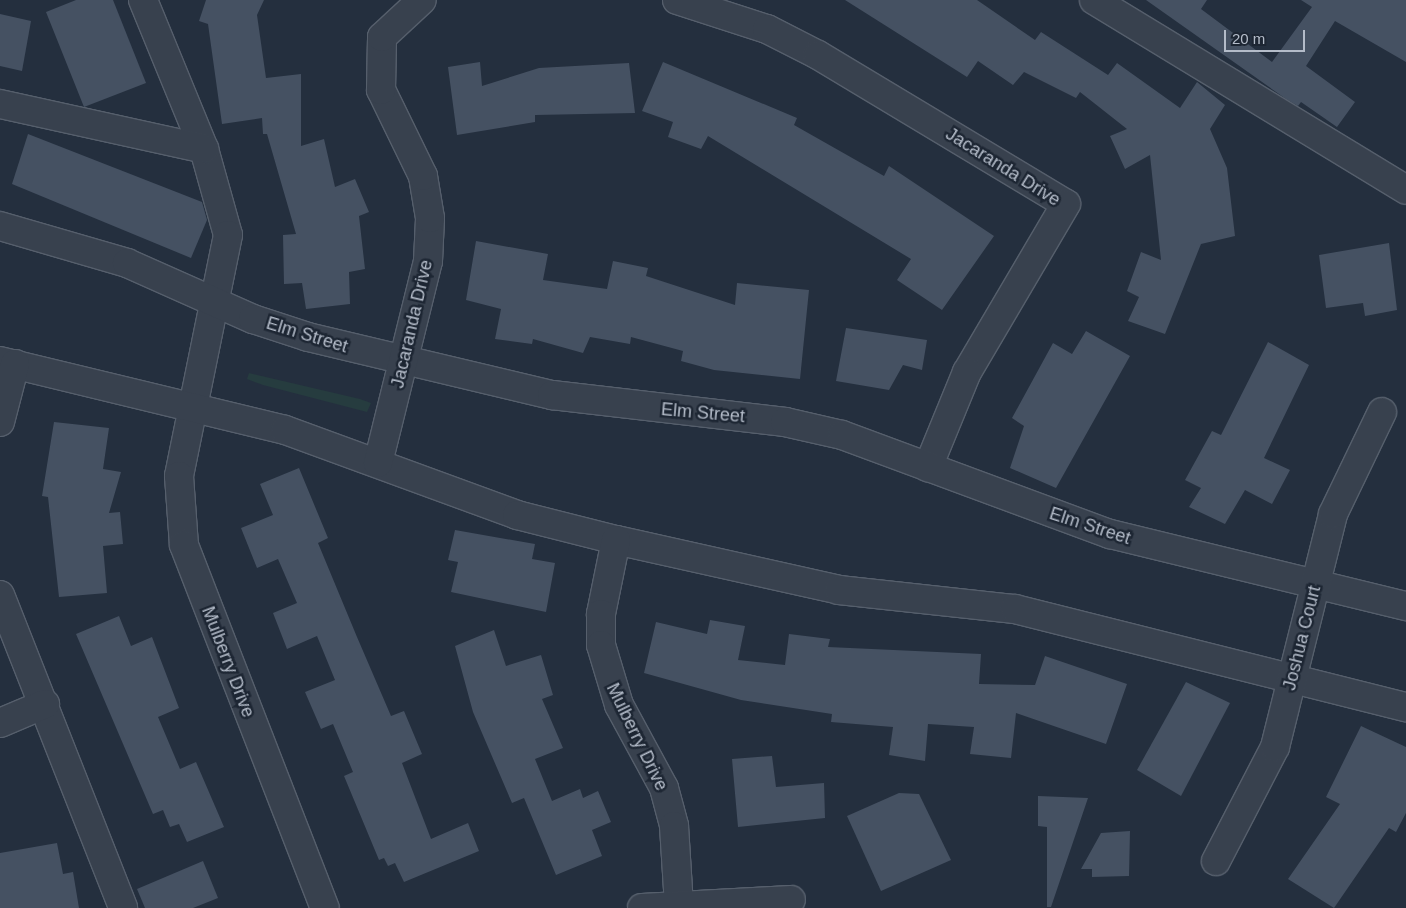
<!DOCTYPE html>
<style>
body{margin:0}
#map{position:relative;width:1406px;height:908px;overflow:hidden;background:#242f3e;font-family:Helvetica,sans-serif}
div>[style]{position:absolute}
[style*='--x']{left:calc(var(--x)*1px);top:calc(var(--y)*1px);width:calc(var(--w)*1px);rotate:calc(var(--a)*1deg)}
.green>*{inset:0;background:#263c3f}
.building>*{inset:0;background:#455162}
.roads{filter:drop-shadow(1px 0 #565f6c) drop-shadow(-1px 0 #565f6c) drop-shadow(0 1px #565f6c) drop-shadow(0 -1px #565f6c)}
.minor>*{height:28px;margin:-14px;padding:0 14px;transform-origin:14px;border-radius:14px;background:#38414e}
span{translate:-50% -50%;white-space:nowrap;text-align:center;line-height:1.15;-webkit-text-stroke:5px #1d2633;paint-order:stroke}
.street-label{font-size:18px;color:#b4bcc9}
.scale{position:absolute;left:1224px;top:30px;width:81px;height:22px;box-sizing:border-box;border:2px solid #b4bcc9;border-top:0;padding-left:6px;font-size:15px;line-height:18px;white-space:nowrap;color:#b4bcc9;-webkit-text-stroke:4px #1d2633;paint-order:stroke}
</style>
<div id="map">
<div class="green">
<div style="clip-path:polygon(249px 373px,360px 399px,371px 403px,367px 412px,263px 385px,247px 379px)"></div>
</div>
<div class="building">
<div style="clip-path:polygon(76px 0,113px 0,146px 83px,84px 107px,46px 12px)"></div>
<div style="clip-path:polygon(206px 0,264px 0,257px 15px,266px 78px,301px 74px,301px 146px,324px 139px,335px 187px,355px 179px,369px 212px,359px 216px,365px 269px,349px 272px,350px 304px,306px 309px,302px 283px,284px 284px,283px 235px,296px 234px,267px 134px,263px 134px,262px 118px,222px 124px,208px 24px,199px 21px)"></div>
<div style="clip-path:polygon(845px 0,977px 0,1035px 40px,1041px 32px,1108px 75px,1117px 63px,1180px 108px,1197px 82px,1225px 105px,1210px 129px,1227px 168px,1235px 236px,1201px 244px,1165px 334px,1128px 321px,1139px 297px,1127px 291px,1141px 252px,1161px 260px,1150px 155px,1125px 169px,1110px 136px,1127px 129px,1080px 92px,1076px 98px,1024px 72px,1013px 85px,978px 61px,967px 77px)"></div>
<div style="clip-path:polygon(1146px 0,1207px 0,1201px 9px,1272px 62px,1312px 7px,1301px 0,1406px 0,1406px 62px,1335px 21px,1306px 66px,1355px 102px,1337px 127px,1301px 102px,1298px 106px,1286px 99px)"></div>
<div style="clip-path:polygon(0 14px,31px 21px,22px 71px,0 66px)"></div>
<div style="clip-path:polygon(480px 62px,482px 86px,539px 68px,629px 63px,635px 113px,535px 115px,535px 122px,457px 135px,448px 67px)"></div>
<div style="clip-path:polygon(663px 62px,797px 118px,794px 125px,884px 176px,889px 166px,994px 236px,942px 310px,897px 280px,911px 259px,708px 136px,701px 149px,668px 137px,673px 122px,642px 111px)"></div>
<div style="clip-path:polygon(28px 134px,202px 202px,207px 220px,191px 258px,12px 184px)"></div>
<div style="clip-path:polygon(476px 241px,548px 254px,543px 280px,607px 289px,613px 261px,648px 268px,646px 276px,735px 305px,737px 283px,809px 290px,800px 379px,714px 370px,681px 361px,683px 351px,631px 337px,630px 344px,590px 337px,583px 353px,533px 339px,532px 344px,495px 339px,501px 309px,466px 300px)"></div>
<div style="clip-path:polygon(1389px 243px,1397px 310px,1365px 316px,1363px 303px,1326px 308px,1319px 255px)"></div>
<div style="clip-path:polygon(846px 328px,927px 340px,922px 370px,903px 365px,889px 390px,836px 381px)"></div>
<div style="clip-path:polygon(1086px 331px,1130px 356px,1056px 488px,1010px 468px,1024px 426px,1012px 418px,1053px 343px,1072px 354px)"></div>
<div style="clip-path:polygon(1268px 342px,1309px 365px,1264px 458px,1290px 470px,1272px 504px,1245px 490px,1225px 524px,1189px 507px,1201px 488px,1185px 480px,1212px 431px,1221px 435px)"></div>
<div style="clip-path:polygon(54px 422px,109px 428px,103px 469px,121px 472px,109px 513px,120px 512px,123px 544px,103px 546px,107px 593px,59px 597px,48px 497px,42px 496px)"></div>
<div style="clip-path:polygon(299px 468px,328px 538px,318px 543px,357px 637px,391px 716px,404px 711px,422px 754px,402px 763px,431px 839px,468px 823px,479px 851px,404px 882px,395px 863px,388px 866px,384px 858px,379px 860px,344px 776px,353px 772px,333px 724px,321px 729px,305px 692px,335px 680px,317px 636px,287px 649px,273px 613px,297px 603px,278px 559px,257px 568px,241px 528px,273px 515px,260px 484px)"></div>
<div style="clip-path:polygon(455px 530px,535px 544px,532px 559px,555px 563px,546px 612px,451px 592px,458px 562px,448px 560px)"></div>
<div style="clip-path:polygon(119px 616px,131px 646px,152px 637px,179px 708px,158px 717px,180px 769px,196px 762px,224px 827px,187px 842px,179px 824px,170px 827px,163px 810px,153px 814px,76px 634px)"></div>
<div style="clip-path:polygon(710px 620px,745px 626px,738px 660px,785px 665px,789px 634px,830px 639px,828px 647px,981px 654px,979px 684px,1035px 685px,1045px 656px,1127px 684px,1106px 744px,1016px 713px,1011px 758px,970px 754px,974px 727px,928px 724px,925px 761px,889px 755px,893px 727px,831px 722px,832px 714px,741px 700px,644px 673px,656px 622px,707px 634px)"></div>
<div style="clip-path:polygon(494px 630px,506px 666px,541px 655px,553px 695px,542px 699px,563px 748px,535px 759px,552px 801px,580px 789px,583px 798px,598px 791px,611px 822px,592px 830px,602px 856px,556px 875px,524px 798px,512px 803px,473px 712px,455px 646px)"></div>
<div style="clip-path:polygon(1186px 682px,1230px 703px,1181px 796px,1137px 770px)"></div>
<div style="clip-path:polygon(1361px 726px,1406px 747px,1406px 813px,1396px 832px,1389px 828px,1334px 908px,1288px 879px,1340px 804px,1326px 797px)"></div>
<div style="clip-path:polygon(772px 756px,776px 787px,824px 783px,825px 818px,738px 827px,732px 759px)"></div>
<div style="clip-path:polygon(899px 793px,919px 794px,951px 860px,881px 891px,847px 816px)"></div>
<div style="clip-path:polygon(1038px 796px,1088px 798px,1051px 907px,1047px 907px,1047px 827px,1038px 826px)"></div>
<div style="clip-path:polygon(1130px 831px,1129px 876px,1092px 877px,1092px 869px,1081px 869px,1101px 833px)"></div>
<div style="clip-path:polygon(57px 843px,63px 874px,73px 872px,79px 908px,0 908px,0 853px)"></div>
<div style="clip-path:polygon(203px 861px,218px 898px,193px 908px,145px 908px,137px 889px)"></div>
</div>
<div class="roads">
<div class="minor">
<div style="--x:143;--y:0;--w:161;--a:67.7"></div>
<div style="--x:204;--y:149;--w:89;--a:74.4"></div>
<div style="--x:228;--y:235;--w:246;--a:101.5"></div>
<div style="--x:179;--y:476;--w:69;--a:85.9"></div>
<div style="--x:184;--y:545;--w:389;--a:68.8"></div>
<div style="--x:677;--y:0;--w:95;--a:17.9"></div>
<div style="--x:767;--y:29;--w:57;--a:27"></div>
<div style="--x:818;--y:55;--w:289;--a:31"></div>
<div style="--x:1066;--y:204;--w:195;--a:120.5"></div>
<div style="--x:967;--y:372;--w:103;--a:112.3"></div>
<div style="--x:1094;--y:0;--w:365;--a:31.3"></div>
<div style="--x:0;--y:104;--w:209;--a:12.4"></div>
<div style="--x:0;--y:226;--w:132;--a:16.2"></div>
<div style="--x:127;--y:263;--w:138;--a:24"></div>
<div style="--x:253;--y:319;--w:58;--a:18.1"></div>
<div style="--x:308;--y:337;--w:251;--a:13.4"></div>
<div style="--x:552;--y:395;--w:235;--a:6.6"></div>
<div style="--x:785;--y:422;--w:58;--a:12.8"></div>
<div style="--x:842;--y:435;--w:286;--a:20.3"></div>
<div style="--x:1110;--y:534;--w:305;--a:13.7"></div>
<div style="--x:0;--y:361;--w:293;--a:13.6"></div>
<div style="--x:285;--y:430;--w:247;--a:20.1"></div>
<div style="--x:517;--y:515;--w:102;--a:14.2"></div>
<div style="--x:616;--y:540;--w:229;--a:12.6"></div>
<div style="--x:839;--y:590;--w:177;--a:6.2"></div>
<div style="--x:1015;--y:609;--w:403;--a:14.1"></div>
<div style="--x:0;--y:422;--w:60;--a:-75.5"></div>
<div style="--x:378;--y:463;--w:208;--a:-76.1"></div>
<div style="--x:428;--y:261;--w:43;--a:-87.3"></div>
<div style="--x:430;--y:218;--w:43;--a:-99.5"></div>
<div style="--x:423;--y:176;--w:96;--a:-116"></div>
<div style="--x:381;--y:90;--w:53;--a:-88.9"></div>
<div style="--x:382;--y:37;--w:54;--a:-42.8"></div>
<div style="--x:616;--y:540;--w:76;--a:101.5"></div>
<div style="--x:601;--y:614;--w:31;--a:90"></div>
<div style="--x:601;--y:645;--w:63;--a:73.3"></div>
<div style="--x:619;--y:705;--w:94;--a:61.5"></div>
<div style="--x:664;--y:788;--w:39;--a:75"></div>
<div style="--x:674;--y:826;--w:80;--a:86.4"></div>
<div style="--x:0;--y:595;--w:336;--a:68.5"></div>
<div style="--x:0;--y:723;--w:49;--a:-22.9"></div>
<div style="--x:1216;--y:861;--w:128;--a:-62.6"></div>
<div style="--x:1275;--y:747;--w:240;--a:-76"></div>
<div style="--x:1333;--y:514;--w:113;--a:-64.3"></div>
<div style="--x:642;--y:908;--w:149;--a:-3.1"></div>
</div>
</div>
<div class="street-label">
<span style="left:1003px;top:167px;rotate:32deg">Jacaranda Drive</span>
<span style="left:412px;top:324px;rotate:-77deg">Jacaranda Drive</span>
<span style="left:307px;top:335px;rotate:17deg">Elm Street</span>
<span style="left:703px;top:413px;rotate:5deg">Elm Street</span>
<span style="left:1090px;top:526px;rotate:18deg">Elm Street</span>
<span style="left:1302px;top:638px;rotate:-76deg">Joshua Court</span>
<span style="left:228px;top:662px;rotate:69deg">Mulberry Drive</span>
<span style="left:637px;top:737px;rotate:64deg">Mulberry Drive</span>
</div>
<div class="scale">20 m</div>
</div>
